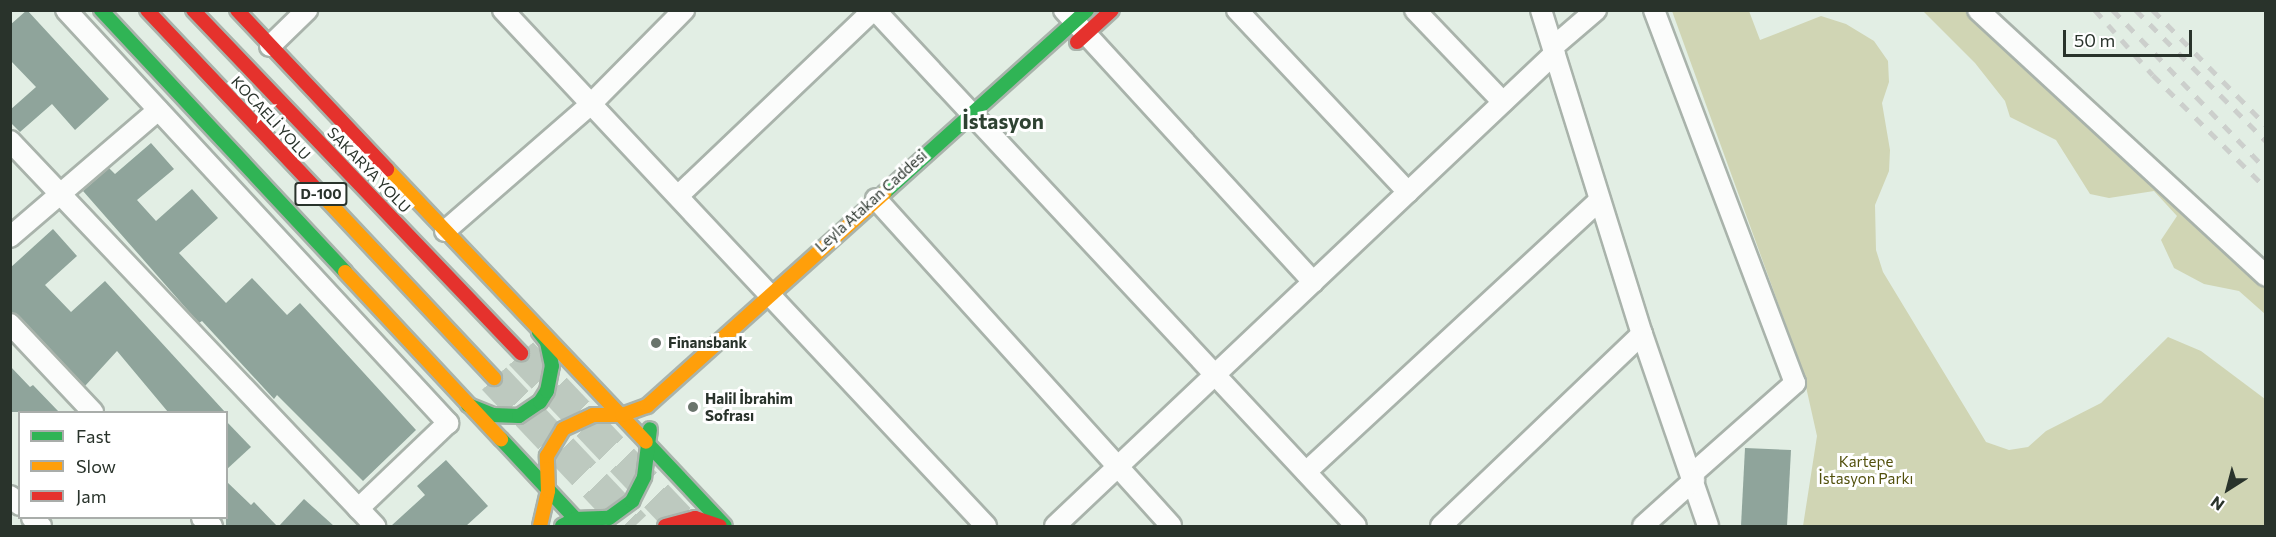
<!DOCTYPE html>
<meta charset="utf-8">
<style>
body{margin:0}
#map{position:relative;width:2276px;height:537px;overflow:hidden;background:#e2eee4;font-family:Commissioner,sans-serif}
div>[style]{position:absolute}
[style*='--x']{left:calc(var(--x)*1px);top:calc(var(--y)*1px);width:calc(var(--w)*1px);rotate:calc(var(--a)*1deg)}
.green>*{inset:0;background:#d0d5b4}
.building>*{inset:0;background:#8fa49b}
.highway-tunnel>*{height:33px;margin-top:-16.5px;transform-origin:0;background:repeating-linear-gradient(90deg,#bdc9bf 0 33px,transparent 0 49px)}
.roads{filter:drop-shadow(2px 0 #a9b3ab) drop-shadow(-2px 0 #a9b3ab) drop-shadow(0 2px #a9b3ab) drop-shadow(0 -2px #a9b3ab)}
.street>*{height:20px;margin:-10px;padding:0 10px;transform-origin:10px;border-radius:10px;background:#fbfcfb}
.fast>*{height:14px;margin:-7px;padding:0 7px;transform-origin:7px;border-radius:7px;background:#30b455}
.slow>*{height:14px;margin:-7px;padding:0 7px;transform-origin:7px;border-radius:7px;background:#ff9f0a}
.jam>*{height:14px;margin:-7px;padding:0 7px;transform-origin:7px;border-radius:7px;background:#e5322d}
.rail>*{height:4.5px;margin-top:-2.25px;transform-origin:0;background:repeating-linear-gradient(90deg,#cccfcc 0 10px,transparent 0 20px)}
.dots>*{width:16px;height:16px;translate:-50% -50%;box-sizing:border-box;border:3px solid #fff;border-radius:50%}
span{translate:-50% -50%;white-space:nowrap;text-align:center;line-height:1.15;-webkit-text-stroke:6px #fff;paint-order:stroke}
.shield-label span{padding:2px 4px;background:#fff;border:2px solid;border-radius:4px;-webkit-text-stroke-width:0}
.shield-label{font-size:14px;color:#29332b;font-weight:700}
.street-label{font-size:15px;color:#29332b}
.poi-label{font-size:15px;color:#29332b;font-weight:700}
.left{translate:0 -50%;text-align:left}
.park-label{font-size:15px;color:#52500c}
.district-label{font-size:21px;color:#2e4232;font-weight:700}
.frame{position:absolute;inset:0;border:12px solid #29332b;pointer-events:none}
.legend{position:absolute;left:18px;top:411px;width:210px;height:108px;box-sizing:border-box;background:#fff;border:2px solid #a9adaa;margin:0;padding:8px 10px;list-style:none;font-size:18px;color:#29332b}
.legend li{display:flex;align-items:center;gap:12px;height:30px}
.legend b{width:30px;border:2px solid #a9adaa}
.north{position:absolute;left:2198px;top:459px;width:60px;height:60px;-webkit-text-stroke:4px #fff;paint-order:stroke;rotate:216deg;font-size:16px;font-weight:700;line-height:24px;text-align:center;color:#29332b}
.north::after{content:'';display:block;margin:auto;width:21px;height:27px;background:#29332b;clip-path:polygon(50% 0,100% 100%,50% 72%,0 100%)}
.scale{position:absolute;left:2063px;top:30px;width:129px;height:27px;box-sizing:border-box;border:3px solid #29332b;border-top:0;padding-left:8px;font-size:18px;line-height:21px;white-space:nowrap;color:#29332b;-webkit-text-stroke:4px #fff;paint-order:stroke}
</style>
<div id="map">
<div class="green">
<div style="clip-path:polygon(1672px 11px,1749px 11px,1760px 40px,1821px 16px,1846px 24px,1874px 41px,1888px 61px,1889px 82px,1882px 103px,1890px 150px,1889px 171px,1875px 205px,1876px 250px,1883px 272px,1986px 442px,2009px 450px,2028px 447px,2046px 431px,2101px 403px,2168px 337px,2201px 351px,2265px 399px,2265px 526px,1803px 526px,1817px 436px,1802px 369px)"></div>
<div style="clip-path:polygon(1923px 11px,1971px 11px,2265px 283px,2265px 314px,2239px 291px,2204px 284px,2174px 268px,2161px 240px,2177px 216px,2154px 191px,2109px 198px,2090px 194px,2056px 140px,2010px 117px,2005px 101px,1975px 63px)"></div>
</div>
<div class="building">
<div style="clip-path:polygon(27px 10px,109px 99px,75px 130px,52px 104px,20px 132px,10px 122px,10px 110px,36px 87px,10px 60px,10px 25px)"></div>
<div style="clip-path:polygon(151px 143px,174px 169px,137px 200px,156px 221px,192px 189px,218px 218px,179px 253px,226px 303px,252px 278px,287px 315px,300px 303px,416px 430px,363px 481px,277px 395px,274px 399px,202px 321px,199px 323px,83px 191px,109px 168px,115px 174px)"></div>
<div style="clip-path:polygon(53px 229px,77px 256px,45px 285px,71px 312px,105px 281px,225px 412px,168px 412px,117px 351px,85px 386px,19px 316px,10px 312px,10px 268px)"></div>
<div style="clip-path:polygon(10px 366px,30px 387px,33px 385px,59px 412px,10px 412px)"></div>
<div style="clip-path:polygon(226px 421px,251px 447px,226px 470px)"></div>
<div style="clip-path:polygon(1745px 448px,1791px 450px,1787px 526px,1741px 526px)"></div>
<div style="clip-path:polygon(446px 460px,488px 506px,466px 526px,391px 526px,425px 495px,417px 486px)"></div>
<div style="clip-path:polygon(226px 481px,251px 505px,254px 502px,277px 526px,226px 526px)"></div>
<div style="clip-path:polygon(304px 499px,334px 526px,279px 526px)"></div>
</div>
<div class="highway-tunnel">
<div style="--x:521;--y:353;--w:238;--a:46.5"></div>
<div style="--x:494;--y:378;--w:204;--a:46.6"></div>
</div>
<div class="roads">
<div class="street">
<div style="--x:66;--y:10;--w:563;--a:47.23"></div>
<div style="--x:448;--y:423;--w:124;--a:136.3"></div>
<div style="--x:503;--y:10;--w:707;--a:46.89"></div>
<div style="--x:875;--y:10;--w:705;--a:47.01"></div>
<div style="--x:1064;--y:10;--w:369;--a:47.5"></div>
<div style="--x:1237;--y:10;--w:250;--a:46.8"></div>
<div style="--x:1415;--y:10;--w:127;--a:46.3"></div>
<div style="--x:1541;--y:10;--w:339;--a:72.7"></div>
<div style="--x:1642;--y:334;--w:203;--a:71"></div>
<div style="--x:1654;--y:10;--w:399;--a:69.3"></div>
<div style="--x:1795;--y:383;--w:137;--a:138.5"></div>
<div style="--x:1978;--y:10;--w:392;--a:42.7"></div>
<div style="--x:270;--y:46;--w:52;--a:-44.2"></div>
<div style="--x:1553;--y:47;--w:57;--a:-40.7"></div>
<div style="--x:10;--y:141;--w:531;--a:46.53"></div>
<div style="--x:678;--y:196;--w:269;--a:-43.6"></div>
<div style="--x:876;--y:199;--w:440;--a:47.9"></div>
<div style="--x:445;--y:231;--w:192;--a:-41"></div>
<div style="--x:590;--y:105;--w:134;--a:-45.3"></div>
<div style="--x:10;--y:237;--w:195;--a:-40.6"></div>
<div style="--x:10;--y:324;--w:121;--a:46.7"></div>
<div style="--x:1306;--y:472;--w:399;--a:-42.8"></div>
<div style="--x:10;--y:496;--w:13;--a:42"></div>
<div style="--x:32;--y:518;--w:12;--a:42"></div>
<div style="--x:202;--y:518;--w:13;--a:39"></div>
<div style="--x:1055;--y:526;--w:688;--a:-43.41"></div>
<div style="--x:1441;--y:526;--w:278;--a:-43.7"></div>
<div style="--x:1643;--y:526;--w:69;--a:-42"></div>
</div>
<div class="fast">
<div style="--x:101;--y:10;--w:358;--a:47"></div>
<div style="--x:884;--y:193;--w:273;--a:-42"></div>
<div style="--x:468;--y:405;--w:27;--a:22"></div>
<div style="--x:493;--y:415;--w:26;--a:2"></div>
<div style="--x:519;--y:416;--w:25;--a:-34"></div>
<div style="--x:540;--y:402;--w:13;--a:-58"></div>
<div style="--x:547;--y:391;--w:25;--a:-79"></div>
<div style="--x:552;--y:366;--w:25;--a:-102"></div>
<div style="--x:547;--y:342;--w:13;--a:-129"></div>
<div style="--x:501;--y:439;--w:119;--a:47"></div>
<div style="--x:646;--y:442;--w:115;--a:46.8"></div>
<div style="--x:562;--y:526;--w:15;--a:-28"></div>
<div style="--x:575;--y:519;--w:34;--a:-2"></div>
<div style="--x:609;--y:518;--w:29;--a:-36"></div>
<div style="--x:632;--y:501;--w:27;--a:-63"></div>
<div style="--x:644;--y:477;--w:48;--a:-82.9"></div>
</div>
<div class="slow">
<div style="--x:387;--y:169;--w:376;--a:46.5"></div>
<div style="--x:323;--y:196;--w:250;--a:46.8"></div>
<div style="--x:345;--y:272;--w:229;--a:47"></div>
<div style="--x:540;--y:526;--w:36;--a:-77"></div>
<div style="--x:548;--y:491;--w:35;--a:-92"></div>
<div style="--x:547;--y:456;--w:31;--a:-59"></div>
<div style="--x:563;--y:429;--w:33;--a:-25"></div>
<div style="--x:593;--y:415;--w:29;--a:0"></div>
<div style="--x:622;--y:415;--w:27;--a:-20"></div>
<div style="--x:647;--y:406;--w:319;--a:-41.9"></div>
</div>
<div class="jam">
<div style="--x:147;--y:10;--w:256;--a:46.6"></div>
<div style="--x:193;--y:10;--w:475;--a:46.3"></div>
<div style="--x:237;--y:10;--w:219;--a:46.7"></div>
<div style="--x:1077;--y:42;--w:47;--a:-42.4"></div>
<div style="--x:665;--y:526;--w:31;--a:-15"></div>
<div style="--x:695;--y:518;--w:26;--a:18"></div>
</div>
</div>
<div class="rail">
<div style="--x:2095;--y:10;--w:87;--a:48.3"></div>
<div style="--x:2153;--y:75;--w:160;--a:45"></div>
<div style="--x:2113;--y:10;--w:221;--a:46.1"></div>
<div style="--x:2136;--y:10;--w:185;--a:45.2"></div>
<div style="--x:2153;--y:10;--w:161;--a:45.5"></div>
</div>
<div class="dots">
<div style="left:656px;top:343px;background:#6a746c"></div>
<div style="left:693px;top:407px;background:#6a746c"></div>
</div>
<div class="shield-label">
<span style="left:321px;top:194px">D-100</span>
</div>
<div class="street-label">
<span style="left:271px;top:118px;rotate:47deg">KOCAELİ YOLU</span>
<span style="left:369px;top:170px;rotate:46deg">SAKARYA YOLU</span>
<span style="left:871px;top:201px;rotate:-42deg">Leyla Atakan Caddesi</span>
</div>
<div class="poi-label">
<span class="left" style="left:668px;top:343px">Finansbank</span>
<span class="left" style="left:705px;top:407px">Halil İbrahim<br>Sofrası</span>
</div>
<div class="park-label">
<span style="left:1866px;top:470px">Kartepe<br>İstasyon Parkı</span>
</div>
<div class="district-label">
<span style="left:1003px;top:121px">İstasyon</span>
</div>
<div class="frame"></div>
<ul class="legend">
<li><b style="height:8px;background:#30b455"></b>Fast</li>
<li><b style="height:8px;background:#ff9f0a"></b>Slow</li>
<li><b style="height:8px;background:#e5322d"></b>Jam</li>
</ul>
<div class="north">N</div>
<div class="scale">50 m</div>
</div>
